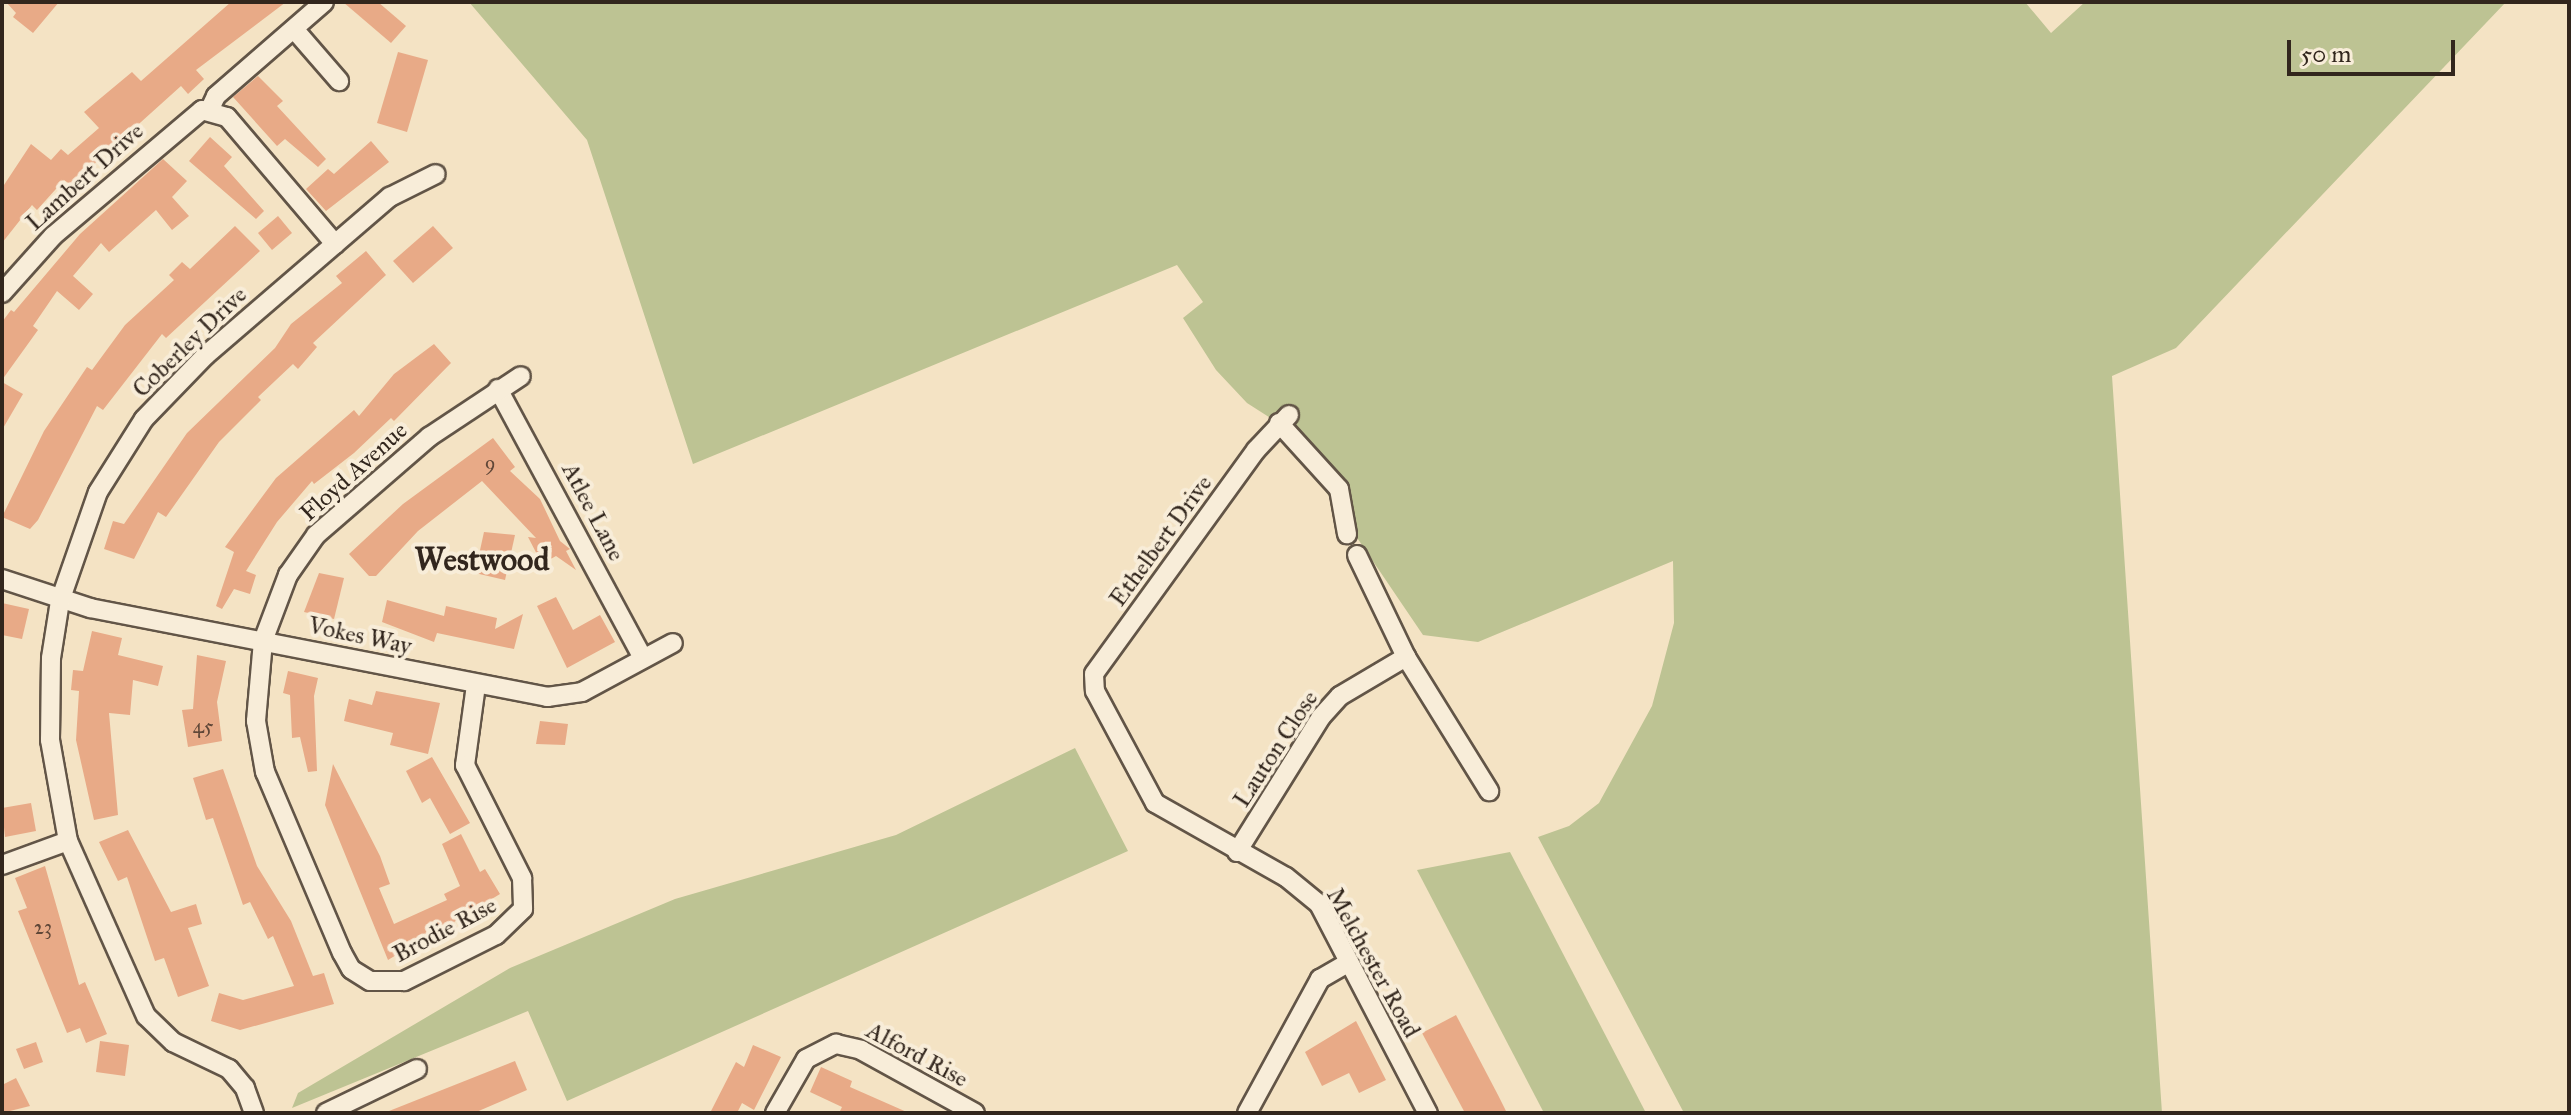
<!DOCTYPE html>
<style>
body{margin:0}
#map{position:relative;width:2571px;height:1115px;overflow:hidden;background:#f4e3c4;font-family:"IM FELL Great Primer",serif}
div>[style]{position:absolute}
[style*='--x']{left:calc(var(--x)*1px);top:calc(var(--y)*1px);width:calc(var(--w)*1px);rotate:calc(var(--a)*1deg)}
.green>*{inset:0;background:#bdc393}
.building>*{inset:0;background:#e8aa87}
.roads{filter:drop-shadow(2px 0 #625547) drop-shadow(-2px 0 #625547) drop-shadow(0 2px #625547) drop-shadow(0 -2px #625547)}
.street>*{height:18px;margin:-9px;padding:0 9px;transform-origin:9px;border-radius:9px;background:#f8edd9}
span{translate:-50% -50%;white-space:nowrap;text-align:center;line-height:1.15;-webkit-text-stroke:8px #f8edd9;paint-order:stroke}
.number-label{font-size:20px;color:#604738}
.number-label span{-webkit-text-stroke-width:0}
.street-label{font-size:24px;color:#32261d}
.district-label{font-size:32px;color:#32261d;font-weight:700}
.frame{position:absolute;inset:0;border:4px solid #32261d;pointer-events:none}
.scale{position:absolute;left:2287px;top:40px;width:168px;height:36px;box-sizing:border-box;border:4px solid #32261d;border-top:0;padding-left:10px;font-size:24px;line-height:28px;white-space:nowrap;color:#32261d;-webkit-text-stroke:6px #f8edd9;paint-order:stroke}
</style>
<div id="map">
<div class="green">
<div style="clip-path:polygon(469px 2px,2025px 2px,2051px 33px,2085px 2px,2506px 2px,2176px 348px,2112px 376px,2162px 1113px,1684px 1113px,1538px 837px,1569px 826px,1599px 803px,1652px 706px,1674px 623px,1673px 561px,1478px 642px,1423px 635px,1324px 489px,1297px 435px,1247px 403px,1216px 370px,1183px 318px,1203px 302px,1177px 265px,693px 464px,587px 140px)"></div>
<div style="clip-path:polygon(1075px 748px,1128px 851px,567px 1101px,528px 1011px,292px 1108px,298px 1093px,510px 968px,675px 899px,896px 835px)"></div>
<div style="clip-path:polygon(1510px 852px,1646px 1113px,1544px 1113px,1417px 870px)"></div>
</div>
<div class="building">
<div style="clip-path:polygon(6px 2px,59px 2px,33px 33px,13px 17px,16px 13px)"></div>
<div style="clip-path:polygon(231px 2px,286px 2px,196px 70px,204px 79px,188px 94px,181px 86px,71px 185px,64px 180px,37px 210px,32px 205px,2px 243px,2px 188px,31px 144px,51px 160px,61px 149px,68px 155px,99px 128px,84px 112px,132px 72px,141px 81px)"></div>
<div style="clip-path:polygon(343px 2px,378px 2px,406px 26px,391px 43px)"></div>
<div style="clip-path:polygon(398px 52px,428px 60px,407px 132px,377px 123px)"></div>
<div style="clip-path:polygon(258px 76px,283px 101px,277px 106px,326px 159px,318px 167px,285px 139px,277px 146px,233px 97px)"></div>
<div style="clip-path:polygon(210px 137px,232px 157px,224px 166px,264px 211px,256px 219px,189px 161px)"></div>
<div style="clip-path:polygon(371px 141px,389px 162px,326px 211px,306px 189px,328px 169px,334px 174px)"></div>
<div style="clip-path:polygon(163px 159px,187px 181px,172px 197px,189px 216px,172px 230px,156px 210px,109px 252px,101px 243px,73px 276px,93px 294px,79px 310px,57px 291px,33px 326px,38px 330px,2px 380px,2px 322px,11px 310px,14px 312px,80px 234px)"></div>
<div style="clip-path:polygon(278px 216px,292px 233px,272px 250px,258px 233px)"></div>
<div style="clip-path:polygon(235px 226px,260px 251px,166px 338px,162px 334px,103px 410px,97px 406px,38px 520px,30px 529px,2px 517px,44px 431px,87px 367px,92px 370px,125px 325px,174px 280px,169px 275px,182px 262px,190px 269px)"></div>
<div style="clip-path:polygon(433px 226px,453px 248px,413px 283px,393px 261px)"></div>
<div style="clip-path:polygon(366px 251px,386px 275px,313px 343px,317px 347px,298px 369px,293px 364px,258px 397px,261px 400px,219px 442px,166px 517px,158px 512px,134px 559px,104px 549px,113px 521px,124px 524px,187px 433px,275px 348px,291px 324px,342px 283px,336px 276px)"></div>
<div style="clip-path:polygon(434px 344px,451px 363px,394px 421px,391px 418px,354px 453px,314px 484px,312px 481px,277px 522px,246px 571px,256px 575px,250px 594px,234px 589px,222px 609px,216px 606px,234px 552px,225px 547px,276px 478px,354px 410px,359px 416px,394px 374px)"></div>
<div style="clip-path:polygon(2px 382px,23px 394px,2px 430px)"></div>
<div style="clip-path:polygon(493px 438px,515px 467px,510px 471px,540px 499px,560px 541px,570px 549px,566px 551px,576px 570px,556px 556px,542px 564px,528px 537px,536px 538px,482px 481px,418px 531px,376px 576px,369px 576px,349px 554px,403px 504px)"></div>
<div style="clip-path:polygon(484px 532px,515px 535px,505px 580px,475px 573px)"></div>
<div style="clip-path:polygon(319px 573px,344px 578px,334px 619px,304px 612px)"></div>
<div style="clip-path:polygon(556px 597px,573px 630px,600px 615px,615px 642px,567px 668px,537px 606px)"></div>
<div style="clip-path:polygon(387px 600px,444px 616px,446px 606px,497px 618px,495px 629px,523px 614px,514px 649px,437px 633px,434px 642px,382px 622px)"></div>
<div style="clip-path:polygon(2px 603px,29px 609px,22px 639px,2px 635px)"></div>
<div style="clip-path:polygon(92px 631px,122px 638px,118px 655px,163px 666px,158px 686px,133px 680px,130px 715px,109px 713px,118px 815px,94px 820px,76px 740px,79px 691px,71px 690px,73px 670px,83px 671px)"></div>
<div style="clip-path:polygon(197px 655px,226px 661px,217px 702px,222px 741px,188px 747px,182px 710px,193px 709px)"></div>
<div style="clip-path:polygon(288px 671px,318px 678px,314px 696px,317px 771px,308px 772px,300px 737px,292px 738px,290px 695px,283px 693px)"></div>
<div style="clip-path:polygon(376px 691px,440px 703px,428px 754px,390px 745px,393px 733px,344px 721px,349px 699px,372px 705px)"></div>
<div style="clip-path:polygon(540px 721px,568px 724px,565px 745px,536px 744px)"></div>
<div style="clip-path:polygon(432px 757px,470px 823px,450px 834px,430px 798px,422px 803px,406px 771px)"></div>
<div style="clip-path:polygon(333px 764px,380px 856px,390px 884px,379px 888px,394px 924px,447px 900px,444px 894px,460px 886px,442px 844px,461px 834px,480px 872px,485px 869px,500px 894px,454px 922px,457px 928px,429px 943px,426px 937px,388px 960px,325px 805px)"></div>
<div style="clip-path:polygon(223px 769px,257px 866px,291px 921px,313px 976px,324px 973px,334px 1004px,240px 1030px,211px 1021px,219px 993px,243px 1000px,294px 986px,273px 936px,268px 939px,250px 902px,243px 905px,213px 818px,206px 820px,193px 778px)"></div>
<div style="clip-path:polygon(31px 803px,36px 831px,5px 837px,2px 808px)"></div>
<div style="clip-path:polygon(128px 830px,171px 912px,196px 904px,202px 924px,188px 928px,209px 986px,178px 997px,164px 958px,155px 961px,127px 877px,118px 881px,99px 842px)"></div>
<div style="clip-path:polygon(45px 866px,79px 985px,85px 982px,107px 1034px,86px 1043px,80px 1028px,67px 1033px,18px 911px,27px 908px,15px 878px)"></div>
<div style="clip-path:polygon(1456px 1015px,1498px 1095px,1507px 1113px,1465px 1113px,1422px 1033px)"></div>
<div style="clip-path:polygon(1356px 1021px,1386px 1080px,1359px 1093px,1349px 1073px,1322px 1086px,1305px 1052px)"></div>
<div style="clip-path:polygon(100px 1041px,129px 1045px,125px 1076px,96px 1072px)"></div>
<div style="clip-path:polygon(36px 1042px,43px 1062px,24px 1069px,16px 1049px)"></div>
<div style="clip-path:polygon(753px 1045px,781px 1057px,754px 1110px,742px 1103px,737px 1113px,710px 1113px,736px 1062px,744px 1067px)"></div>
<div style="clip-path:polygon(515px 1061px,527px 1090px,474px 1113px,384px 1113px)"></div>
<div style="clip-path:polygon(821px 1067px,852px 1081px,850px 1087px,909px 1113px,839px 1113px,842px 1107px,810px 1092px)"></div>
<div style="clip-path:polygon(16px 1078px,30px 1106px,2px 1113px,2px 1085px)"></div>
</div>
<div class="roads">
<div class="street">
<div style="--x:294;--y:29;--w:69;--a:49.1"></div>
<div style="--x:210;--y:109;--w:14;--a:-65"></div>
<div style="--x:216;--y:96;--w:143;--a:-41"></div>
<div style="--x:2;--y:293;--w:76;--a:-48.2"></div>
<div style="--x:53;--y:236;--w:195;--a:-40.2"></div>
<div style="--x:202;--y:110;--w:26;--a:16"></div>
<div style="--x:227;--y:117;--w:167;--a:49.6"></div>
<div style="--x:498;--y:389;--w:306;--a:61.7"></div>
<div style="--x:1289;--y:415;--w:48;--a:133.3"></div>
<div style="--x:1256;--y:450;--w:276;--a:125.9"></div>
<div style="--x:1094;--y:674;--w:17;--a:87"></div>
<div style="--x:1095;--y:691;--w:127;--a:61.8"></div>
<div style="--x:1155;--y:803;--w:150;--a:29.5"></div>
<div style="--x:1286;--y:877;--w:43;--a:39.3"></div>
<div style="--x:1319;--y:904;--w:236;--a:62.5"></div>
<div style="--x:1279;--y:423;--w:89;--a:47.7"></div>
<div style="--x:1339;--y:489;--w:46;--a:79.9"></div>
<div style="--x:1357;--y:555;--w:113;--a:64.3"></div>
<div style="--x:1406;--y:657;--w:158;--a:58.2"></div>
<div style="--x:2;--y:579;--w:93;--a:18.2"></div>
<div style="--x:90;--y:608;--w:466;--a:11"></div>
<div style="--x:547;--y:697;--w:35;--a:-8"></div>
<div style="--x:582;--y:692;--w:103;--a:-28.3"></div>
<div style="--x:476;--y:685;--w:81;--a:97.8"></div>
<div style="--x:465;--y:765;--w:127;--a:63.2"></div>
<div style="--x:522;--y:878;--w:31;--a:88"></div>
<div style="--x:523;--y:909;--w:37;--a:136"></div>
<div style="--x:496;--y:935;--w:103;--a:153.4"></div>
<div style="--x:404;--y:981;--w:34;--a:180"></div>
<div style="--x:370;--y:981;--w:22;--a:-148"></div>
<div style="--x:351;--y:969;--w:18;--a:-119"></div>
<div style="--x:342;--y:953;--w:197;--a:-113"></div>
<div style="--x:265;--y:772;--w:52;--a:-100"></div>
<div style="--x:256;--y:721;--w:80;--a:-85"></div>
<div style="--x:263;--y:641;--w:71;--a:-69.3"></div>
<div style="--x:288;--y:575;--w:49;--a:-55"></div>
<div style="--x:316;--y:535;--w:150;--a:-40.9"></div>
<div style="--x:429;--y:437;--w:110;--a:-33.5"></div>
<div style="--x:1237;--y:852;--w:159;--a:-58.1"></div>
<div style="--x:1321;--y:717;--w:28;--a:-48"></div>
<div style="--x:1340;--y:696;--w:77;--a:-30.6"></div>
<div style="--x:2;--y:865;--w:70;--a:-20"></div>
<div style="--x:254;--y:1113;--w:27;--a:-110"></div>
<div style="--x:245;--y:1088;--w:25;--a:-130"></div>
<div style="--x:229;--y:1069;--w:62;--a:-154.3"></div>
<div style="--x:173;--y:1042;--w:37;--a:-136"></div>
<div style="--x:146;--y:1016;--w:192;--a:-114"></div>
<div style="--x:68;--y:841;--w:103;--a:-100.1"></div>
<div style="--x:50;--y:740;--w:82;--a:-89.3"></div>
<div style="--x:51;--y:658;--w:58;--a:-81"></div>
<div style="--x:60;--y:601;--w:115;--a:-70.8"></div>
<div style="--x:98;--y:492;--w:86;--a:-57.8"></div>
<div style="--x:144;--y:419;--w:89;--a:-45.9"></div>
<div style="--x:206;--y:355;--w:243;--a:-40.7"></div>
<div style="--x:390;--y:197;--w:51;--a:-26.6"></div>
<div style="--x:326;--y:1113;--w:101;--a:-25.8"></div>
<div style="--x:775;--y:1113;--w:62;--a:-60.1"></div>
<div style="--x:806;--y:1059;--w:34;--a:-27"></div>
<div style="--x:836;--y:1044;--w:26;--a:13"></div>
<div style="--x:861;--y:1050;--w:130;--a:28.9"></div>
<div style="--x:1247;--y:1113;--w:153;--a:-61.4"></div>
<div style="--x:1320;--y:979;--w:32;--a:-30"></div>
</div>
</div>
<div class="number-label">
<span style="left:490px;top:463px">9</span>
<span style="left:203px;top:726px">45</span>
<span style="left:43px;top:927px">23</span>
</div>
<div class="street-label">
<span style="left:85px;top:177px;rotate:-42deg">Lambert Drive</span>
<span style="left:190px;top:342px;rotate:-44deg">Coberley Drive</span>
<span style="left:354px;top:472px;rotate:-42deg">Floyd Avenue</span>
<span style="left:593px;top:512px;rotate:62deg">Atlee Lane</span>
<span style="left:1161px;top:541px;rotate:-54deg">Ethelbert Drive</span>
<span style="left:360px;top:636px;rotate:12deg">Vokes Way</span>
<span style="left:1276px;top:749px;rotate:-57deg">Lauton Close</span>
<span style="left:445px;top:930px;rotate:-28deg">Brodie Rise</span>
<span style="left:1373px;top:963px;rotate:61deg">Melchester Road</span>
<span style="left:917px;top:1055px;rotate:28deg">Alford Rise</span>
</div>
<div class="district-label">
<span style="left:482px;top:560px">Westwood</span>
</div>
<div class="frame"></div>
<div class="scale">50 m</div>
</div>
